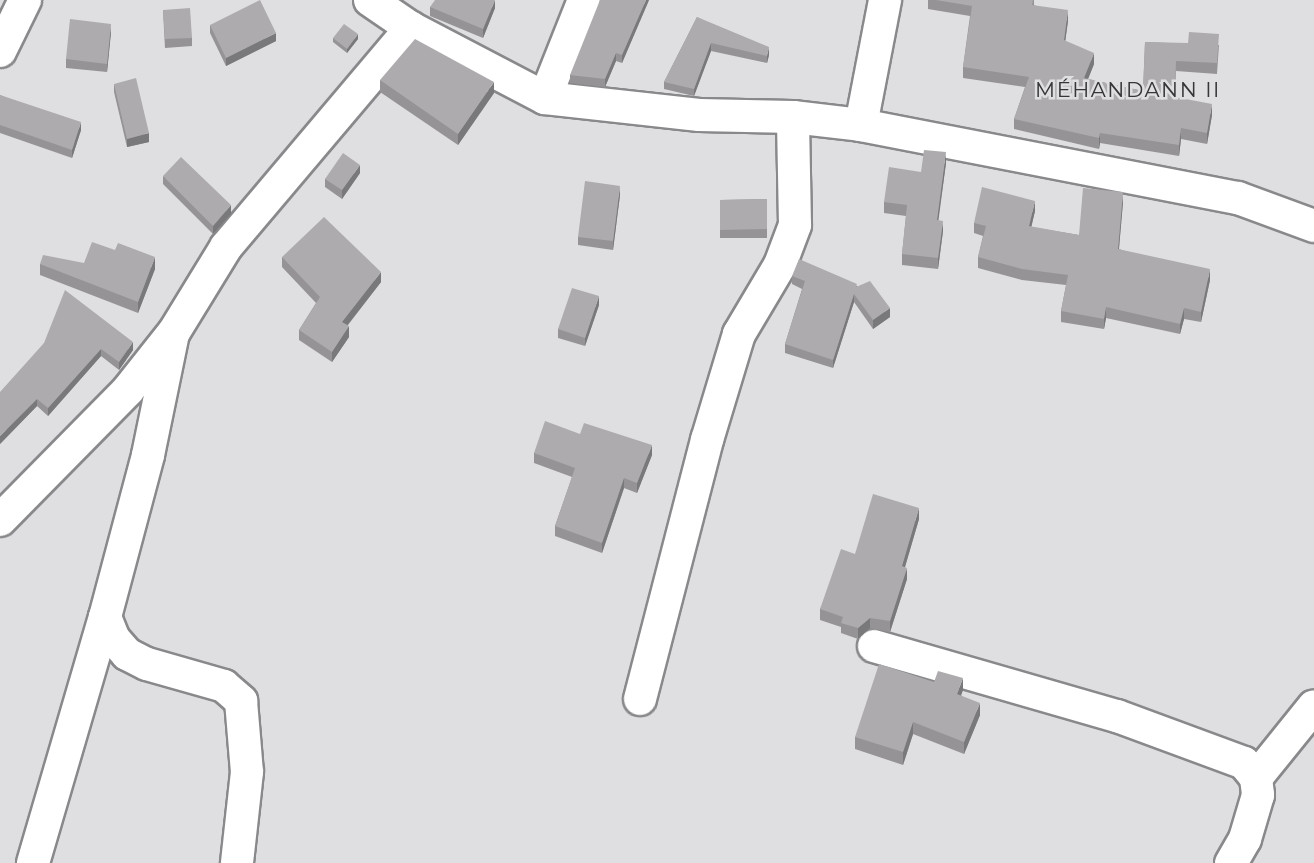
<!DOCTYPE html>
<meta charset="utf-8">
<style>
body{margin:0}
#map{position:relative;width:1314px;height:863px;overflow:hidden;background:#dfdfe2;font-family:Montserrat,sans-serif}
div>[style]{position:absolute}
[style*='--x']{left:calc(var(--x)*1px);top:calc(var(--y)*1px);width:calc(var(--w)*1px);rotate:calc(var(--a)*1deg)}
.roads{filter:drop-shadow(2px 0 #89888b) drop-shadow(-2px 0 #89888b) drop-shadow(0 2px #89888b) drop-shadow(0 -2px #89888b)}
.minor>*{height:32px;margin:-16px;padding:0 16px;transform-origin:16px;border-radius:16px;background:#fff}
.wall>*{inset:0;background:#959396}
.shaded-wall>*{inset:0;background:#79787a}
.building>*{inset:0;background:#adabae}
span{translate:-50% -50%;white-space:nowrap;text-align:center;line-height:1.15;-webkit-text-stroke:5px #dfdfe2;paint-order:stroke}
.quarter-label{font-size:21px;color:#363638;letter-spacing:1.5px}
</style>
<div id="map">
<div class="roads">
<div class="minor">
<div style="--x:370;--y:0;--w:50;--a:34.3"></div>
<div style="--x:411;--y:28;--w:151;--a:27.6"></div>
<div style="--x:545;--y:98;--w:155;--a:6.3"></div>
<div style="--x:699;--y:115;--w:94;--a:1.2"></div>
<div style="--x:793;--y:117;--w:68;--a:6.7"></div>
<div style="--x:861;--y:125;--w:384;--a:11"></div>
<div style="--x:1238;--y:198;--w:81;--a:20.2"></div>
<div style="--x:0;--y:51;--w:57;--a:-63.9"></div>
<div style="--x:545;--y:98;--w:105;--a:-68.3"></div>
<div style="--x:861;--y:125;--w:127;--a:-79.1"></div>
<div style="--x:0;--y:520;--w:182;--a:-45.4"></div>
<div style="--x:128;--y:390;--w:74;--a:-51.6"></div>
<div style="--x:174;--y:332;--w:100;--a:-58.5"></div>
<div style="--x:226;--y:247;--w:287;--a:-49.8"></div>
<div style="--x:105;--y:617;--w:24;--a:68"></div>
<div style="--x:114;--y:639;--w:20;--a:49"></div>
<div style="--x:127;--y:654;--w:22;--a:27"></div>
<div style="--x:147;--y:664;--w:80;--a:15.9"></div>
<div style="--x:224;--y:686;--w:23;--a:41"></div>
<div style="--x:241;--y:701;--w:71;--a:85.2"></div>
<div style="--x:247;--y:772;--w:92;--a:96.3"></div>
<div style="--x:874;--y:646;--w:253;--a:16.1"></div>
<div style="--x:1117;--y:716;--w:135;--a:20.3"></div>
<div style="--x:1244;--y:763;--w:19;--a:51"></div>
<div style="--x:1256;--y:778;--w:17;--a:83"></div>
<div style="--x:1258;--y:795;--w:46;--a:106.5"></div>
<div style="--x:1245;--y:839;--w:28;--a:120"></div>
<div style="--x:640;--y:699;--w:268;--a:-75.5"></div>
<div style="--x:707;--y:440;--w:111;--a:-73.2"></div>
<div style="--x:739;--y:334;--w:80;--a:-59.3"></div>
<div style="--x:780;--y:265;--w:43;--a:-69.4"></div>
<div style="--x:795;--y:225;--w:108;--a:-91.1"></div>
<div style="--x:1256;--y:778;--w:92;--a:-51.1"></div>
<div style="--x:33;--y:863;--w:256;--a:-73.7"></div>
<div style="--x:105;--y:617;--w:168;--a:-75.1"></div>
<div style="--x:148;--y:455;--w:119;--a:-78.4"></div>
</div>
</div>
<div class="wall">
<div style="clip-path:polygon(649px 0,622px 63px,616px 61px,605px 87px,570px 83px,570px 75px)"></div>
<div style="clip-path:polygon(928px 0,1034px 0,1034px 5px,1068px 21px,1065px 41px,1094px 64px,1088px 79px,1143px 91px,1145px 42px,1219px 45px,1217px 74px,1176px 71px,1175px 97px,1212px 115px,1207px 144px,1181px 139px,1179px 156px,1100px 143px,1099px 149px,1014px 129px,1014px 119px,1025px 87px,963px 78px,963px 67px,970px 16px,928px 9px)"></div>
<div style="clip-path:polygon(430px 7px,495px 8px,483px 38px,430px 16px)"></div>
<div style="clip-path:polygon(163px 10px,192px 38px,192px 46px,165px 48px)"></div>
<div style="clip-path:polygon(697px 17px,769px 55px,767px 63px,711px 51px,694px 96px,664px 89px,664px 82px)"></div>
<div style="clip-path:polygon(210px 25px,276px 41px,226px 66px,210px 33px)"></div>
<div style="clip-path:polygon(111px 32px,107px 72px,66px 68px,66px 59px)"></div>
<div style="clip-path:polygon(333px 38px,358px 39px,347px 53px,333px 42px)"></div>
<div style="clip-path:polygon(380px 80px,494px 93px,458px 145px,380px 92px)"></div>
<div style="clip-path:polygon(114px 84px,149px 142px,127px 147px,114px 92px)"></div>
<div style="clip-path:polygon(0 95px,81px 130px,72px 158px,0 133px)"></div>
<div style="clip-path:polygon(946px 163px,938px 220px,943px 231px,938px 269px,902px 265px,902px 254px,906px 216px,884px 213px,884px 202px,921px 172px)"></div>
<div style="clip-path:polygon(360px 173px,342px 199px,325px 187px,325px 179px)"></div>
<div style="clip-path:polygon(163px 176px,231px 214px,213px 234px,163px 184px)"></div>
<div style="clip-path:polygon(620px 195px,613px 250px,578px 245px,578px 237px)"></div>
<div style="clip-path:polygon(767px 199px,767px 238px,720px 238px,720px 200px)"></div>
<div style="clip-path:polygon(1123px 202px,1119px 249px,1210px 280px,1201px 322px,1184px 319px,1180px 334px,1106px 318px,1104px 329px,1061px 322px,1061px 311px,1066px 285px,1022px 280px,978px 268px,978px 257px,983px 236px,974px 233px,974px 223px,1035px 211px,1031px 227px,1079px 235px)"></div>
<div style="clip-path:polygon(115px 250px,155px 269px,138px 313px,40px 275px,40px 264px,84px 263px)"></div>
<div style="clip-path:polygon(282px 257px,381px 282px,348px 325px,349px 337px,332px 362px,299px 340px,299px 330px,316px 303px,282px 267px)"></div>
<div style="clip-path:polygon(792px 276px,857px 286px,890px 317px,873px 329px,854px 302px,833px 368px,785px 353px,785px 344px,802px 289px,792px 284px)"></div>
<div style="clip-path:polygon(599px 305px,585px 346px,558px 338px,558px 329px)"></div>
<div style="clip-path:polygon(44px 343px,133px 350px,119px 370px,101px 356px,48px 416px,37px 406px,0 444px)"></div>
<div style="clip-path:polygon(580px 434px,652px 455px,637px 493px,624px 488px,602px 553px,555px 536px,555px 526px,572px 477px,534px 463px,534px 453px)"></div>
<div style="clip-path:polygon(919px 519px,905px 567px,907px 579px,890px 632px,870px 628px,858px 639px,841px 633px,841px 627px,820px 620px,820px 609px,855px 554px)"></div>
<div style="clip-path:polygon(963px 690px,961px 695px,980px 715px,964px 754px,913px 734px,903px 765px,855px 749px,855px 737px)"></div>
</div>
<div class="shaded-wall">
<div style="clip-path:polygon(495px 0,495px 8px,483px 38px,483px 29px)"></div>
<div style="clip-path:polygon(646px 0,649px 0,622px 63px,622px 55px)"></div>
<div style="clip-path:polygon(1068px 10px,1068px 21px,1064px 51px,1064px 40px)"></div>
<div style="clip-path:polygon(111px 24px,111px 32px,107px 72px,107px 64px)"></div>
<div style="clip-path:polygon(276px 33px,276px 41px,226px 66px,226px 58px)"></div>
<div style="clip-path:polygon(358px 34px,358px 39px,347px 53px,347px 49px)"></div>
<div style="clip-path:polygon(711px 43px,711px 51px,694px 96px,694px 89px)"></div>
<div style="clip-path:polygon(769px 47px,769px 55px,767px 63px,767px 56px)"></div>
<div style="clip-path:polygon(616px 53px,616px 61px,605px 87px,605px 79px)"></div>
<div style="clip-path:polygon(1094px 53px,1094px 64px,1084px 89px,1084px 78px)"></div>
<div style="clip-path:polygon(494px 82px,494px 93px,458px 145px,458px 134px)"></div>
<div style="clip-path:polygon(1212px 104px,1212px 115px,1207px 144px,1207px 133px)"></div>
<div style="clip-path:polygon(81px 122px,81px 130px,72px 158px,72px 150px)"></div>
<div style="clip-path:polygon(1181px 128px,1181px 139px,1179px 156px,1179px 145px)"></div>
<div style="clip-path:polygon(149px 133px,149px 142px,127px 147px,127px 139px)"></div>
<div style="clip-path:polygon(1100px 133px,1100px 143px,1099px 149px,1099px 138px)"></div>
<div style="clip-path:polygon(946px 152px,946px 163px,937px 231px,937px 220px)"></div>
<div style="clip-path:polygon(360px 165px,360px 173px,342px 199px,342px 190px)"></div>
<div style="clip-path:polygon(620px 186px,620px 195px,613px 250px,613px 241px)"></div>
<div style="clip-path:polygon(1123px 192px,1123px 202px,1118px 259px,1118px 249px)"></div>
<div style="clip-path:polygon(1035px 201px,1035px 211px,1029px 237px,1029px 226px)"></div>
<div style="clip-path:polygon(231px 205px,231px 214px,213px 234px,213px 226px)"></div>
<div style="clip-path:polygon(943px 221px,943px 231px,938px 269px,938px 258px)"></div>
<div style="clip-path:polygon(155px 257px,155px 269px,138px 313px,138px 302px)"></div>
<div style="clip-path:polygon(1210px 269px,1210px 280px,1201px 322px,1201px 312px)"></div>
<div style="clip-path:polygon(381px 272px,381px 282px,342px 332px,342px 322px)"></div>
<div style="clip-path:polygon(854px 294px,854px 302px,833px 368px,833px 360px)"></div>
<div style="clip-path:polygon(599px 296px,599px 305px,585px 346px,585px 338px)"></div>
<div style="clip-path:polygon(1106px 307px,1106px 318px,1104px 329px,1104px 319px)"></div>
<div style="clip-path:polygon(890px 308px,890px 317px,873px 329px,873px 320px)"></div>
<div style="clip-path:polygon(1184px 308px,1184px 319px,1180px 334px,1180px 324px)"></div>
<div style="clip-path:polygon(349px 326px,349px 337px,332px 362px,332px 352px)"></div>
<div style="clip-path:polygon(133px 342px,133px 350px,119px 370px,119px 362px)"></div>
<div style="clip-path:polygon(101px 349px,101px 356px,48px 416px,48px 408px)"></div>
<div style="clip-path:polygon(37px 399px,37px 406px,0 444px,0 436px)"></div>
<div style="clip-path:polygon(652px 445px,652px 455px,637px 493px,637px 483px)"></div>
<div style="clip-path:polygon(624px 478px,624px 488px,602px 553px,602px 543px)"></div>
<div style="clip-path:polygon(919px 508px,919px 519px,902px 577px,902px 566px)"></div>
<div style="clip-path:polygon(907px 568px,907px 579px,890px 632px,890px 621px)"></div>
<div style="clip-path:polygon(870px 618px,870px 628px,858px 639px,858px 628px)"></div>
<div style="clip-path:polygon(963px 678px,963px 690px,957px 706px,957px 694px)"></div>
<div style="clip-path:polygon(980px 703px,980px 715px,964px 754px,964px 742px)"></div>
<div style="clip-path:polygon(913px 722px,913px 734px,903px 765px,903px 752px)"></div>
</div>
<div class="building">
<div style="clip-path:polygon(260px 0,276px 33px,226px 58px,210px 25px)"></div>
<div style="clip-path:polygon(435px 0,495px 0,483px 29px,430px 7px)"></div>
<div style="clip-path:polygon(600px 0,646px 0,622px 55px,616px 53px,605px 79px,570px 75px)"></div>
<div style="clip-path:polygon(936px 0,1033px 0,1032px 5px,1068px 10px,1064px 40px,1094px 53px,1084px 78px,1143px 91px,1145px 42px,1188px 43px,1189px 32px,1219px 34px,1217px 63px,1176px 61px,1175px 97px,1212px 104px,1207px 133px,1181px 128px,1179px 145px,1100px 133px,1099px 138px,1014px 119px,1029px 77px,963px 67px,972px 6px)"></div>
<div style="clip-path:polygon(190px 8px,192px 38px,165px 39px,163px 10px)"></div>
<div style="clip-path:polygon(697px 17px,769px 47px,767px 56px,711px 43px,694px 89px,664px 82px)"></div>
<div style="clip-path:polygon(70px 19px,111px 24px,107px 64px,66px 59px)"></div>
<div style="clip-path:polygon(344px 24px,358px 34px,347px 49px,333px 38px)"></div>
<div style="clip-path:polygon(415px 39px,494px 82px,458px 134px,380px 80px)"></div>
<div style="clip-path:polygon(136px 78px,149px 133px,127px 139px,114px 84px)"></div>
<div style="clip-path:polygon(0 95px,81px 122px,72px 150px,0 125px)"></div>
<div style="clip-path:polygon(924px 150px,946px 152px,937px 220px,943px 221px,938px 258px,902px 254px,907px 205px,884px 202px,889px 167px,921px 172px)"></div>
<div style="clip-path:polygon(343px 153px,360px 165px,342px 190px,325px 179px)"></div>
<div style="clip-path:polygon(181px 157px,231px 205px,213px 226px,163px 176px)"></div>
<div style="clip-path:polygon(585px 181px,620px 186px,613px 241px,578px 237px)"></div>
<div style="clip-path:polygon(982px 187px,1035px 201px,1029px 226px,1079px 235px,1083px 188px,1123px 192px,1118px 249px,1210px 269px,1201px 312px,1184px 308px,1180px 324px,1106px 307px,1104px 319px,1061px 311px,1068px 275px,1022px 269px,978px 257px,986px 226px,974px 223px)"></div>
<div style="clip-path:polygon(767px 199px,767px 229px,720px 230px,720px 200px)"></div>
<div style="clip-path:polygon(324px 217px,381px 272px,342px 322px,349px 326px,332px 352px,299px 330px,320px 297px,282px 257px)"></div>
<div style="clip-path:polygon(92px 242px,115px 250px,118px 243px,155px 257px,138px 302px,40px 264px,43px 255px,84px 263px)"></div>
<div style="clip-path:polygon(799px 259px,857px 284px,856px 287px,870px 281px,890px 308px,873px 320px,854px 294px,833px 360px,785px 344px,805px 281px,792px 276px)"></div>
<div style="clip-path:polygon(572px 288px,599px 296px,585px 338px,558px 329px)"></div>
<div style="clip-path:polygon(65px 290px,133px 342px,119px 362px,101px 349px,48px 408px,37px 399px,0 436px,0 392px,44px 343px)"></div>
<div style="clip-path:polygon(545px 421px,580px 434px,584px 423px,652px 445px,637px 483px,624px 478px,602px 543px,555px 526px,575px 468px,534px 453px)"></div>
<div style="clip-path:polygon(873px 494px,919px 508px,902px 566px,907px 568px,890px 621px,870px 618px,858px 628px,841px 623px,843px 617px,820px 609px,841px 549px,855px 554px)"></div>
<div style="clip-path:polygon(879px 664px,934px 682px,938px 671px,963px 678px,957px 694px,980px 703px,964px 742px,913px 722px,903px 752px,855px 737px)"></div>
</div>
<div class="quarter-label">
<span style="left:1128px;top:90px">MÉHANDANN II</span>
</div>
</div>
